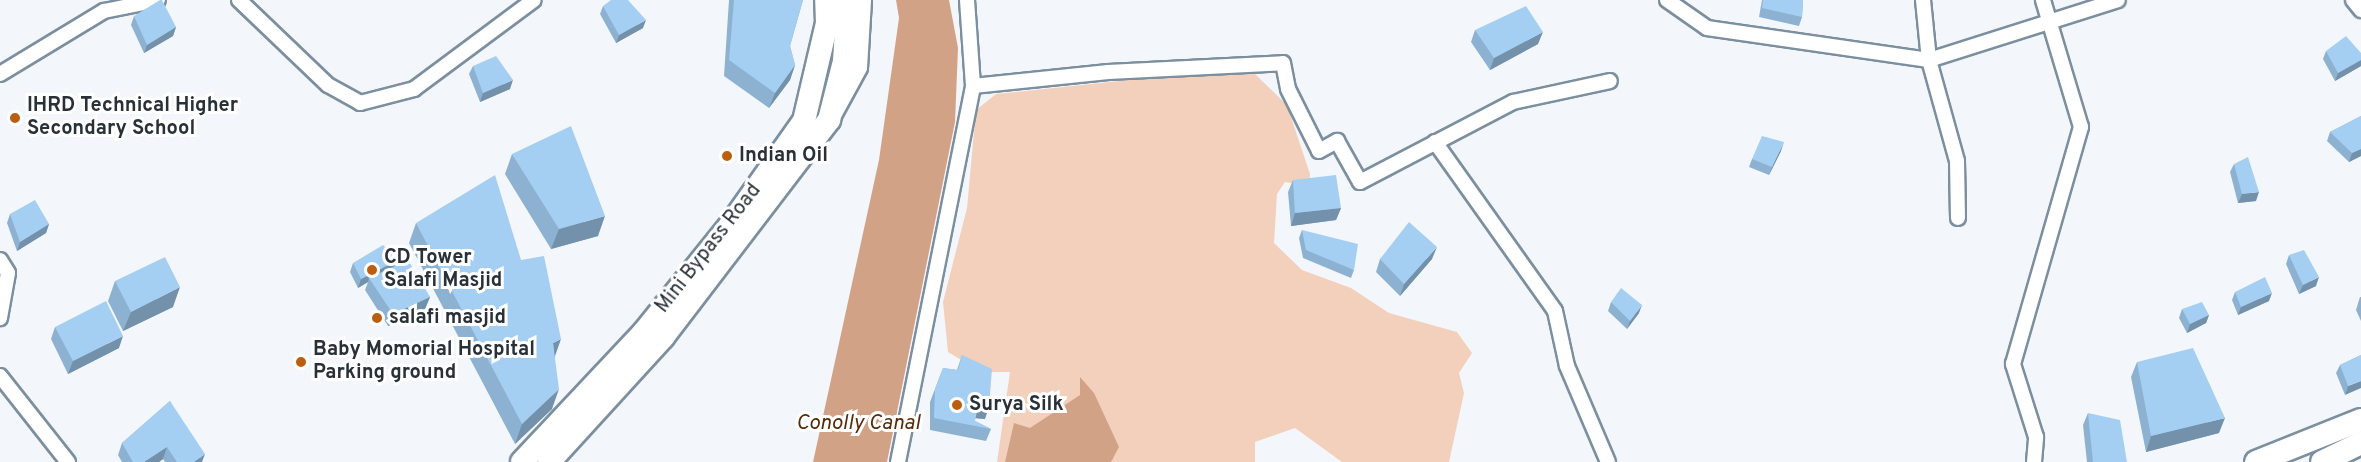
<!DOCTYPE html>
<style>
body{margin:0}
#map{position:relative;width:2361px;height:462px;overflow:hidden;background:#f3f7fb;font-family:Overpass,sans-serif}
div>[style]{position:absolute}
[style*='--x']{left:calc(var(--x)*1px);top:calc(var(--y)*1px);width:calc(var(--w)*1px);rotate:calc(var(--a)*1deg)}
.green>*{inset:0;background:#f3d0bb}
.water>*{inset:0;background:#d2a286}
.roads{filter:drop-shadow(2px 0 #7c8f9f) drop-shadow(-2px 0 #7c8f9f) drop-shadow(0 2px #7c8f9f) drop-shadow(0 -2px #7c8f9f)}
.street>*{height:14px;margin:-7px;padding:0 7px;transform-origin:7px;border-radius:7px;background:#fff}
.primary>*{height:22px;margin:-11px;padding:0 11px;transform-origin:11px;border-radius:11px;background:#fff}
.wall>*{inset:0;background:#8db2d1}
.shaded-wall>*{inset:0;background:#7391aa}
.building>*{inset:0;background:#a4cff3}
.dots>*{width:16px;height:16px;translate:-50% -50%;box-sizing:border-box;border:3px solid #fff;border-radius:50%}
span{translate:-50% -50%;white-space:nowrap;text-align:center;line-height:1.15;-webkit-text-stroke:6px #fff;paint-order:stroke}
.poi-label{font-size:20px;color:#293138;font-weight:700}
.left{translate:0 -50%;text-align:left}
.street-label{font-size:20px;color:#293138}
.water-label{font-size:21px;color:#572a09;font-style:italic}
</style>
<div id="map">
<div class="green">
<div style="clip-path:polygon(1255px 74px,1287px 105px,1310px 174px,1309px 186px,1285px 182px,1277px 194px,1274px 243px,1302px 270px,1351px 288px,1389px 313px,1457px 332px,1472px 353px,1459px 373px,1464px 393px,1449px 462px,1342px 462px,1295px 428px,1255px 442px,1255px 462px,997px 462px,1010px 372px,981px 372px,948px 352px,943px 302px,967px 208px,976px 110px,996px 94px,1176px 75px)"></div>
</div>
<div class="water">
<div style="clip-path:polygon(896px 0,949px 0,958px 48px,955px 122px,887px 462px,813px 462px,879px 160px,899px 18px)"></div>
<div style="clip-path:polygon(1080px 377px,1094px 393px,1119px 447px,1111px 462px,1005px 462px,1014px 423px,1030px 428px,1080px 395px)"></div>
</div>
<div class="roads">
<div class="street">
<div style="--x:239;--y:0;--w:123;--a:43.7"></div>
<div style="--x:328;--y:85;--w:37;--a:29"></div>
<div style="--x:360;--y:103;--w:56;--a:-14.5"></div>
<div style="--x:414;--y:89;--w:149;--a:-36.6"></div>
<div style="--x:967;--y:0;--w:86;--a:86"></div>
<div style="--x:1667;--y:0;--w:49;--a:35"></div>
<div style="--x:1707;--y:28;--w:224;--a:8.2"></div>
<div style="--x:1929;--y:60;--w:105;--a:74.5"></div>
<div style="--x:1957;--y:161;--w:57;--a:89"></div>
<div style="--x:1923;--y:0;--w:60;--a:84.3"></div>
<div style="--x:1929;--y:60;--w:198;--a:-17.6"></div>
<div style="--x:2353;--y:0;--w:13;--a:51"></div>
<div style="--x:0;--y:74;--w:122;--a:-31.2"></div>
<div style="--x:104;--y:11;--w:55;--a:-11.5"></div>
<div style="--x:835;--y:114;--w:52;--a:-61.5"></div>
<div style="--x:860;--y:68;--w:68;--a:-86.6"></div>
<div style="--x:1435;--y:142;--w:207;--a:54.6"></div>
<div style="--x:1555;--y:311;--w:56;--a:77.7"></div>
<div style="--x:1567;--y:366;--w:104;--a:66.9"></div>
<div style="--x:0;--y:260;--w:15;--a:58"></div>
<div style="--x:8;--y:273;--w:46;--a:100.1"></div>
<div style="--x:0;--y:376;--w:110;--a:51.7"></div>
<div style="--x:898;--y:462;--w:383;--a:-78.7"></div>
<div style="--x:973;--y:86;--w:136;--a:-5.9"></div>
<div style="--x:1108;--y:72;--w:175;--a:-2.9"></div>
<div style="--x:1283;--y:63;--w:26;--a:79"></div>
<div style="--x:1288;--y:89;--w:69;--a:63.4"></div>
<div style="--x:1319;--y:151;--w:21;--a:-29"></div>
<div style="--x:1337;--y:141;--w:47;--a:60.7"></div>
<div style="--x:1360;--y:182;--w:173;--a:-27.6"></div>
<div style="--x:1513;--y:102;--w:99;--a:-12.2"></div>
<div style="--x:2034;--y:462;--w:25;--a:-85"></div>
<div style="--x:2036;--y:437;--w:77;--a:-107.5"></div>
<div style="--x:2013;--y:364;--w:247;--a:-74"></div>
<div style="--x:2081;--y:127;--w:133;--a:-106.7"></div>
</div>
<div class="primary">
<div style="--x:522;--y:462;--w:178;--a:-46.8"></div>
<div style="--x:644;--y:332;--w:139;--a:-51.1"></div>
<div style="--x:731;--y:224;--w:126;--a:-54.7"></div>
<div style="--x:804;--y:121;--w:101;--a:-76.8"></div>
<div style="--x:827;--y:23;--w:23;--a:-92"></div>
<div style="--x:549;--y:462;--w:169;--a:-47.6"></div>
<div style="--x:663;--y:337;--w:273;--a:-52.6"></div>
<div style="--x:829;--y:120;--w:61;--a:-75.7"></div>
<div style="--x:844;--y:61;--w:61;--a:-86.2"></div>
<div style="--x:2256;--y:462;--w:113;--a:-21.8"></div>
<div style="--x:2322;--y:462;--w:43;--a:-26"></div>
</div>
</div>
<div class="wall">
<div style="clip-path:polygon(729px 0,803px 0,790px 46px,795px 65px,790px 80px,769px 108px,724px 76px)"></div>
<div style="clip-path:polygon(1762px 0,1803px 0,1802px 17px,1799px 26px,1759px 17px)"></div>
<div style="clip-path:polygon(603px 6px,643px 28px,616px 43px,600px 14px)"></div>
<div style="clip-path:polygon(134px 16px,176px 27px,173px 36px,144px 53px,131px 25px)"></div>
<div style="clip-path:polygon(1475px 30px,1538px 44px,1490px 70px,1471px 42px)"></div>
<div style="clip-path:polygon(2326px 51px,2361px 53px,2361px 66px,2335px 81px,2323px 59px)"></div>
<div style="clip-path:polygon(473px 66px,510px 89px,480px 102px,469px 74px)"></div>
<div style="clip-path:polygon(2361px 116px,2361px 156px,2349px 162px,2327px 141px,2330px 132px)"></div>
<div style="clip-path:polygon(1781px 151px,1769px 175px,1749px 167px,1752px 159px)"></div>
<div style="clip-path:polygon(512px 154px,598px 236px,551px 249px,505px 174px)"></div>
<div style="clip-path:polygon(2234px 164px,2256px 201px,2238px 203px,2230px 172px)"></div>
<div style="clip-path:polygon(1293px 180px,1341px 208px,1336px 220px,1291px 226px,1288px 192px)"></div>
<div style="clip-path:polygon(10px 214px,49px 224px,46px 233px,17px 251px,7px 223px)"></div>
<div style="clip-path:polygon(416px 223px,521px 260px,555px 357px,552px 409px,515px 444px,409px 243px)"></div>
<div style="clip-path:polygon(1302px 230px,1354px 270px,1351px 278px,1303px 258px,1299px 238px)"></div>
<div style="clip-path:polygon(2289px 255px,2316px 286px,2299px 294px,2286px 264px)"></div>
<div style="clip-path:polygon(1380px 259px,1432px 259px,1400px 296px,1376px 272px)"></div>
<div style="clip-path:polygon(353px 263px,396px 266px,430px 297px,425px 309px,388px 326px,365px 290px,368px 282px,358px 288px,350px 272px)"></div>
<div style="clip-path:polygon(115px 281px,173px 307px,123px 331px,108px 301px)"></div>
<div style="clip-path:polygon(2235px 292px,2269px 301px,2238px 315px,2232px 300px)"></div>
<div style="clip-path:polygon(2360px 297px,2361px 297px,2361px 321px,2356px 310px)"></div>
<div style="clip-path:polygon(1611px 302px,1639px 313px,1627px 329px,1608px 311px)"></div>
<div style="clip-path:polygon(2182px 309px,2209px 315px,2206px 323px,2187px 333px,2179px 318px)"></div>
<div style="clip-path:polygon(55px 327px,119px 348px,68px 374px,51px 339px)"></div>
<div style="clip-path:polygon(962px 355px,985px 419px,975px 418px,975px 421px,991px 429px,986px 441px,930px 430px,930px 402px,943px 368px,957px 370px)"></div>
<div style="clip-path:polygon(2361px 355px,2345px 395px,2336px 373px,2340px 365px)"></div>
<div style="clip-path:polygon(2137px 362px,2219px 433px,2146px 452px,2131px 377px)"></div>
<div style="clip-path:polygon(170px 401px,202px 462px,165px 462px,163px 459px,159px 462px,122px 462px,118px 455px,122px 443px)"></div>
<div style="clip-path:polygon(2088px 413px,2127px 462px,2087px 462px,2083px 425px)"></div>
</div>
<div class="shaded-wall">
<div style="clip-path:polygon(646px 20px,643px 28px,616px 43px,619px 35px)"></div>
<div style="clip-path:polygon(176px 27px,173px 36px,144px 53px,147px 45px)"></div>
<div style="clip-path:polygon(1543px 32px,1538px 44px,1490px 70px,1494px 58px)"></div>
<div style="clip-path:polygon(2361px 60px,2361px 66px,2335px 81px,2338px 73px)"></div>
<div style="clip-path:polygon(795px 65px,790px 80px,769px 108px,775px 93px)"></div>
<div style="clip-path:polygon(513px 80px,510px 89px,480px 102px,483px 93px)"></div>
<div style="clip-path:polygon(1784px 142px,1781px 151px,1769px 175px,1772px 167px)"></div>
<div style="clip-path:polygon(2361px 149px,2361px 156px,2349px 162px,2352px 153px)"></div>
<div style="clip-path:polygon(2259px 192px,2256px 201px,2238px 203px,2242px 194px)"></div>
<div style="clip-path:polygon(1341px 208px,1336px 220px,1291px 226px,1295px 213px)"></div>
<div style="clip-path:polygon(605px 216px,598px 236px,551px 249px,559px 229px)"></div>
<div style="clip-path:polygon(49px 224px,46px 233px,17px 251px,20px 242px)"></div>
<div style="clip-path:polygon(1437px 247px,1432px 259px,1400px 296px,1404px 284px)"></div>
<div style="clip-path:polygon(398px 260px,395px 268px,369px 278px,368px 282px,358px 288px,361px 279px)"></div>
<div style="clip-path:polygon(2319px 277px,2316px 286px,2299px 294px,2303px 285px)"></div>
<div style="clip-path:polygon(180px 287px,173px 307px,123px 331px,131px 312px)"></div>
<div style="clip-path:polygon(2272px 293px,2269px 301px,2238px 315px,2241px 307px)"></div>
<div style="clip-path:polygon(430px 297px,425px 309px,388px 326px,393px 314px)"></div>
<div style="clip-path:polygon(1642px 305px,1639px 313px,1627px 329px,1630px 321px)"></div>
<div style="clip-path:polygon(2209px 315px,2206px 323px,2187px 333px,2190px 324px)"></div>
<div style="clip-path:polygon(123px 336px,119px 348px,68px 374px,73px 361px)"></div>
<div style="clip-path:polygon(561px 339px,554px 359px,553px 343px)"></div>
<div style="clip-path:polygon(2361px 381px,2361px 388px,2345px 395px,2348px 386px)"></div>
<div style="clip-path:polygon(559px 389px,552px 409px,515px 444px,522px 424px)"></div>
<div style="clip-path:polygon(978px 406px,989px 407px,985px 419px,973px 418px)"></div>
<div style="clip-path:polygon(2225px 418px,2219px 433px,2146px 452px,2151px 436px)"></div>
<div style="clip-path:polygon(167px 447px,163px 459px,159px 462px,144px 462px)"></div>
<div style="clip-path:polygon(205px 454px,202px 462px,194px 462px)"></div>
</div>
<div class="building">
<div style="clip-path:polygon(160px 0,162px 0,176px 27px,147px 45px,134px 16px)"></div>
<div style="clip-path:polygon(611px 0,628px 0,646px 20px,619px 35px,603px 6px)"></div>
<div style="clip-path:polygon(734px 0,803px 0,790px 46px,795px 65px,775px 93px,729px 60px)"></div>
<div style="clip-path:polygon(1763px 0,1803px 0,1802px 17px,1762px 8px)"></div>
<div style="clip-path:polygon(1526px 6px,1543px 32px,1494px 58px,1475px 30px)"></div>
<div style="clip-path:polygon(2346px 36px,2361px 53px,2361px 60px,2338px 73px,2326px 51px)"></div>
<div style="clip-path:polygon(496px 56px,513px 80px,483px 93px,473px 66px)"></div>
<div style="clip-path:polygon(2361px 116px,2361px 149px,2352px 153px,2330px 132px)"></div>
<div style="clip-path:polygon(571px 126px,605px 216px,559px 229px,512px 154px)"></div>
<div style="clip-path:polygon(1762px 136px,1784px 142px,1772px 167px,1752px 159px)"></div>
<div style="clip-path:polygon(2248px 157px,2259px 192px,2242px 194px,2234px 164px)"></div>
<div style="clip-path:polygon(495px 175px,521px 260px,544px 256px,561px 339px,553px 343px,559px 389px,522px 424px,416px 223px)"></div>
<div style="clip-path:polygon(1336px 175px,1341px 208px,1295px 213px,1293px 180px)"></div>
<div style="clip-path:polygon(35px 200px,49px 224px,20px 242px,10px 214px)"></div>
<div style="clip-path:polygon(1409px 222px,1437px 247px,1404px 284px,1380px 259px)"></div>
<div style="clip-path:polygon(1302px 230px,1358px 244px,1354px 270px,1306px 250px)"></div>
<div style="clip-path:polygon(383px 245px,398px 260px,361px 279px,353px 263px)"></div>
<div style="clip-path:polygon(2304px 250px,2319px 277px,2303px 285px,2289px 255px)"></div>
<div style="clip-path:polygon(165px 257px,180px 287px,131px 312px,115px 281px)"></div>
<div style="clip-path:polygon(408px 260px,430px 297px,393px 314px,369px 278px)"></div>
<div style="clip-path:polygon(2265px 277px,2272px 293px,2241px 307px,2235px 292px)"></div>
<div style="clip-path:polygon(1621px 288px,1642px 305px,1630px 321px,1611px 302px)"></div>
<div style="clip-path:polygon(106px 301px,123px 336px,73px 361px,55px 327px)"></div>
<div style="clip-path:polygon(2202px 302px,2209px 315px,2190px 324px,2182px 309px)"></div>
<div style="clip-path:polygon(2193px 348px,2225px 418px,2151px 436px,2137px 362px)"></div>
<div style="clip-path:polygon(962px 355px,992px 369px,989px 407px,978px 406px,975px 421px,991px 429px,934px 418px,935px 389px,943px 368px,958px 370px)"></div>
<div style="clip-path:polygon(2361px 355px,2361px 381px,2348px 386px,2340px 365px)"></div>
<div style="clip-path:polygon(170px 401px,205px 454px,194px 462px,177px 462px,167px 447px,144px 462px,133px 462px,122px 443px)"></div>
<div style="clip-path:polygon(2088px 413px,2120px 420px,2127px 462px,2093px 462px)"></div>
</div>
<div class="dots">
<div style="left:15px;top:118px;background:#bc5e11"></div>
<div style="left:727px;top:156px;background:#bc5e11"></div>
<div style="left:372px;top:270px;background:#bc5e11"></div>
<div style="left:377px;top:318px;background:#bc5e11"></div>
<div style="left:301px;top:362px;background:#bc5e11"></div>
<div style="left:957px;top:405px;background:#bc5e11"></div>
</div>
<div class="poi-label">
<span class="left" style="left:27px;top:118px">IHRD Technical Higher<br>Secondary School</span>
<span class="left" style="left:739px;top:156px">Indian Oil</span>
<span class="left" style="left:384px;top:270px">CD Tower<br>Salafi Masjid</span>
<span class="left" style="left:389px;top:318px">salafi masjid</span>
<span class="left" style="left:313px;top:362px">Baby Momorial Hospital<br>Parking ground</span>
<span class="left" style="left:969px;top:405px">Surya Silk</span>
</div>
<div class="street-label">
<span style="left:709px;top:249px;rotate:-52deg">Mini Bypass Road</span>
</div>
<div class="water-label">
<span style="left:858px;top:424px">Conolly Canal</span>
</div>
</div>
